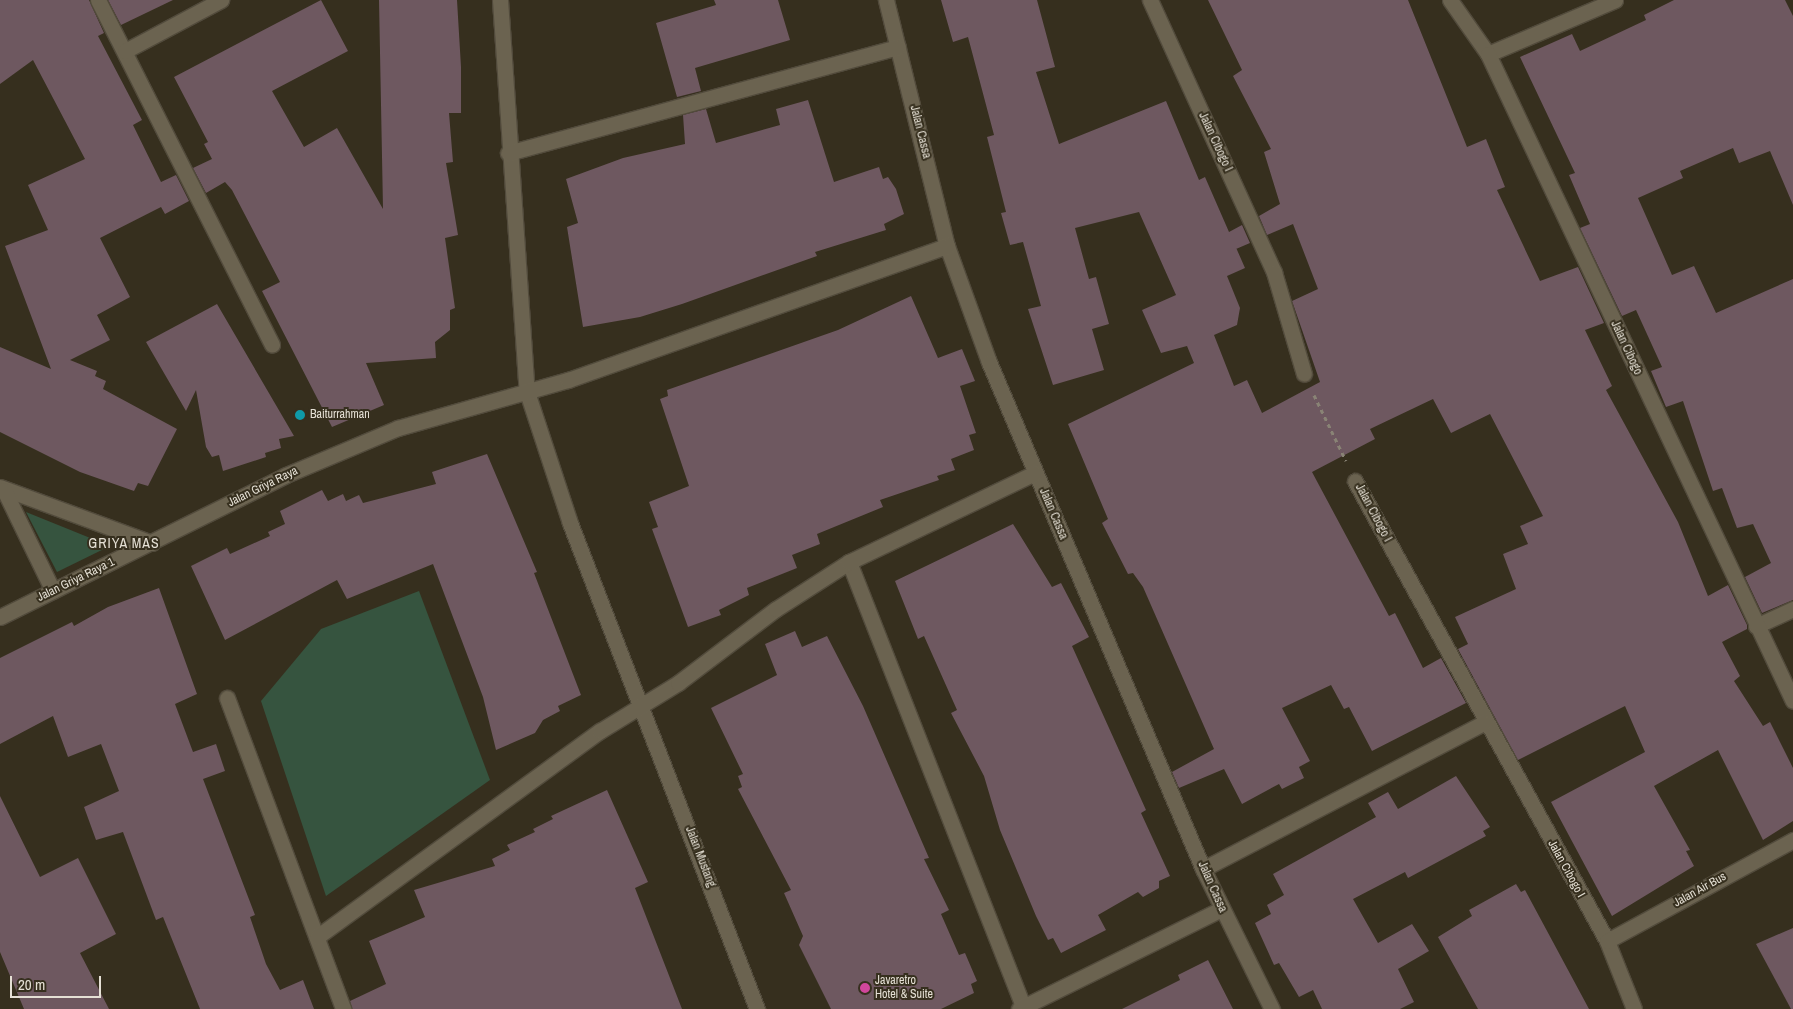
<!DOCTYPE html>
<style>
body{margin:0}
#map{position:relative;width:1793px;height:1009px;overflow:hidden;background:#362f1e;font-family:"Archivo Narrow",sans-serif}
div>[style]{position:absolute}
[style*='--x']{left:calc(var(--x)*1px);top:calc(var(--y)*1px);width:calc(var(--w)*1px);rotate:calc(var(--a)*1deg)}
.green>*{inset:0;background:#36543f}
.building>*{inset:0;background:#6e5860}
.path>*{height:3px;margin-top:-1.5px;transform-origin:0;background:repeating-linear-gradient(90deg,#898375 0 4px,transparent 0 8px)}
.roads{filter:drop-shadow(1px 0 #524b3c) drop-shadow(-1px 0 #524b3c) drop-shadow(0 1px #524b3c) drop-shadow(0 -1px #524b3c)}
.street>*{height:15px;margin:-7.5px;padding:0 7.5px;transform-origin:7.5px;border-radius:7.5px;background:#6b6350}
.secondary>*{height:15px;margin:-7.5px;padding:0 7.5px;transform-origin:7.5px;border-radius:7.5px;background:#6b6350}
.dots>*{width:14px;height:14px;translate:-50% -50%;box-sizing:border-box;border:2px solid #362f1e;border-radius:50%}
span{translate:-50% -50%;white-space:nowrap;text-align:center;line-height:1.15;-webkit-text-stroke:4px #362f1e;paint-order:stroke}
.street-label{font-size:12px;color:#e5e0d5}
.poi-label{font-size:12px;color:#e5e0d5}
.left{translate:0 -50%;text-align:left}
.neighbourhood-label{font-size:14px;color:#e5e0d5;letter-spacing:1px}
.scale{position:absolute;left:10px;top:976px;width:91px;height:22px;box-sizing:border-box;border:2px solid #e5e0d5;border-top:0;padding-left:6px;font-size:15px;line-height:18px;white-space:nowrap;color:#e5e0d5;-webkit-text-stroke:4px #362f1e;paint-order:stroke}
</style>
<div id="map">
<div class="green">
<div style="clip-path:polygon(26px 512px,110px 546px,57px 572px)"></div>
<div style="clip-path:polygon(419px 591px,490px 780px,326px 896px,261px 701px,321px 629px)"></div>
</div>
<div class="building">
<div style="clip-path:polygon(0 0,89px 0,104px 33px,98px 36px,142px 120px,133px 125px,161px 182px,176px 175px,189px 201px,165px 214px,161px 207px,100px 238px,130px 297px,97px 315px,110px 340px,70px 360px,97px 371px,95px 376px,106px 381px,103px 389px,177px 429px,148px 486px,138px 483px,134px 491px,80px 472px,0 432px,0 347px,51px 369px,5px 246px,48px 230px,28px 185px,85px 159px,33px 60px,0 84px)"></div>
<div style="clip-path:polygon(108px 0,173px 0,121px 25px)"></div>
<div style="clip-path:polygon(321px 0,348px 51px,272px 91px,304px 147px,337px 128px,383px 209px,379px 0,457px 0,461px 67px,461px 113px,449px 113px,453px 162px,446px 163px,458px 235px,445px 238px,455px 308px,450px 310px,450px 330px,435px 342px,436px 358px,366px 363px,384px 405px,332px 427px,262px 291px,280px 282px,232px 190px,225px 182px,206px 193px,193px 168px,212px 159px,204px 144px,208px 142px,174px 77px)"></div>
<div style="clip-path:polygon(714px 0,778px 0,790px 40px,695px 68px,701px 91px,677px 97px,656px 23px,716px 5px)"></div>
<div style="clip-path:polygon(941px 0,1037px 0,1055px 67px,1036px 72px,1059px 144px,1166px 101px,1199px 180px,1205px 177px,1229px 232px,1242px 225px,1250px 243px,1236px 249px,1234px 243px,1245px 268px,1227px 276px,1240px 308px,1237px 325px,1214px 335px,1234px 386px,1247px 380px,1262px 413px,1320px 382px,1292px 301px,1318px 289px,1293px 224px,1267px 235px,1259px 216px,1280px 204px,1264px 152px,1271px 149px,1233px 76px,1242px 70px,1208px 0,1408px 0,1467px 147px,1486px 139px,1505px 187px,1497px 190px,1540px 281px,1578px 267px,1604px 323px,1585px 330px,1612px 386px,1606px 390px,1678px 522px,1708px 596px,1728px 585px,1747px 625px,1747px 629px,1722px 642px,1740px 676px,1734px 681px,1763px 726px,1770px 722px,1793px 768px,1793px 821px,1763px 840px,1718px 750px,1654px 786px,1690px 850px,1686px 851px,1694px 866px,1612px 916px,1551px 802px,1645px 752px,1625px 706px,1518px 760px,1458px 649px,1468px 644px,1455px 617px,1516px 589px,1503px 554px,1528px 544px,1520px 526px,1543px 516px,1490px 414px,1451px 433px,1433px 399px,1370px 429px,1375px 439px,1312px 472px,1389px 616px,1395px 613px,1423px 668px,1441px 658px,1466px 703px,1372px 751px,1349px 707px,1344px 709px,1331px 685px,1282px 708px,1310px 761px,1299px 767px,1304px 778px,1282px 789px,1279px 784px,1242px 804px,1224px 769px,1179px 788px,1172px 772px,1214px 749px,1143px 587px,1133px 573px,1128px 574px,1102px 523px,1108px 519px,1068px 424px,1194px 363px,1187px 346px,1161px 353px,1142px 310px,1176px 295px,1139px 212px,1075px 228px,1089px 279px,1096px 277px,1109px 324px,1092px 329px,1104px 370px,1053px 385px,1028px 309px,1041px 306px,1023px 242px,1010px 245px,1001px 213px,1006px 212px,987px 137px,994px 135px,968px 37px,953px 42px)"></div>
<div style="clip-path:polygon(1674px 0,1785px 0,1793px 16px,1793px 205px,1770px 151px,1739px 163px,1733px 148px,1680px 171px,1683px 178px,1638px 198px,1672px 275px,1694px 266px,1716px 313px,1793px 279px,1793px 600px,1762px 613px,1745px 577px,1771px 563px,1753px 524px,1737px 528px,1722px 488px,1713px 491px,1683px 401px,1666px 407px,1651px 371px,1662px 367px,1636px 310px,1622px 316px,1580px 228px,1590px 224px,1569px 175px,1575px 173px,1520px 57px,1572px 34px,1580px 51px,1646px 20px,1644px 15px)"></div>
<div style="clip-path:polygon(808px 100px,834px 182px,879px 167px,883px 179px,888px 177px,896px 189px,904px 214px,884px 224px,886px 230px,815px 252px,817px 256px,682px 304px,640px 317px,583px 327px,567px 227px,578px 223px,566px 179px,623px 158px,685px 144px,683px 115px,706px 109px,716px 143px,780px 125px,776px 109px)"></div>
<div style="clip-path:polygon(911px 296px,938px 358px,962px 349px,975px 381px,960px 386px,976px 433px,969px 435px,974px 450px,951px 459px,955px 470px,937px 476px,939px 480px,880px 500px,883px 507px,817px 534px,820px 544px,792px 555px,797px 568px,747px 588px,749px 595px,719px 610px,721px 615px,688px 627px,652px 529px,658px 527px,649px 502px,689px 486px,660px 399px,668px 396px,667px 390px,838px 330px)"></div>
<div style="clip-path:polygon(217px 304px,294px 436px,279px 439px,281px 448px,265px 453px,266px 457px,223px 471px,219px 455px,212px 457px,206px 447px,196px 390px,186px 411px,146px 342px)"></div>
<div style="clip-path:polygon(487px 454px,537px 572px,534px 573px,581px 695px,558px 706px,560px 711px,543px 720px,535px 733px,496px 750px,483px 697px,433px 564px,347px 599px,337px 580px,225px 640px,191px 566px,227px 548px,230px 554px,270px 536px,268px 532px,285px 524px,280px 511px,322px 490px,328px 501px,343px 494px,346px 501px,359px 495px,363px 503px,436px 484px,432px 472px)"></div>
<div style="clip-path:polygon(1013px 524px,1052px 587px,1061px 583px,1089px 637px,1072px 646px,1146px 810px,1141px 813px,1170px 876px,1159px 881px,1159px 888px,1143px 897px,1138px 892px,1098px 915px,1106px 930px,1061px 953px,1053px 938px,1048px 940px,1036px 916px,1000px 830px,984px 776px,951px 713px,957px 710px,924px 636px,918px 639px,895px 581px)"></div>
<div style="clip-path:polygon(159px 588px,197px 694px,175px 704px,193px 752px,216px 744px,225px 771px,203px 779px,255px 915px,250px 917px,266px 964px,280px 990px,303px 980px,314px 1009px,200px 1009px,163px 917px,156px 920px,123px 832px,96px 840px,84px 807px,119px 791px,101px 744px,68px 757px,53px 716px,0 744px,0 658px,72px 622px,74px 626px,108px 607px)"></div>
<div style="clip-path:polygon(795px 631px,802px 647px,827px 636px,863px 706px,929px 858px,924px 859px,949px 910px,941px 914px,959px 955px,965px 953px,977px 981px,971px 984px,974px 993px,941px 1009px,831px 1009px,799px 945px,803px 936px,784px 893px,791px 890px,738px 789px,742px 787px,738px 776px,743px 774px,711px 708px,777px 675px,765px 644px)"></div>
<div style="clip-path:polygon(1456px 776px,1490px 827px,1483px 831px,1486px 836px,1408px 878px,1405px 872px,1353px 899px,1378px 943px,1412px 924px,1429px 951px,1398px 969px,1414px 1002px,1400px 1009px,1322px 1009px,1313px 990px,1299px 997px,1279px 963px,1274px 965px,1255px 923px,1271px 914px,1267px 905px,1284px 895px,1273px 874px,1376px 817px,1368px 803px,1388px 792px,1398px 809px)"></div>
<div style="clip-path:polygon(607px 790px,648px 882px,635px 888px,682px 1009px,352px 1009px,350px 1001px,386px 984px,369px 941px,425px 917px,414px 890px,495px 866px,492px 859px,510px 850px,507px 845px,535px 832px,533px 829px,553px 819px,551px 816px)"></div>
<div style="clip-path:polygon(0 796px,40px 877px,78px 858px,116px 934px,80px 953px,109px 1009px,24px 1009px,0 952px)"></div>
<div style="clip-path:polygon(1516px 884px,1521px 892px,1525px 890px,1589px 1009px,1478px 1009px,1438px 937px,1472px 916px,1469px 910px)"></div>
<div style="clip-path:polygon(1793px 928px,1793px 1009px,1791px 1009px,1756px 944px)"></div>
<div style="clip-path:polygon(1208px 960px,1233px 1009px,1122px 1009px,1180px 980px,1178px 975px)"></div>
</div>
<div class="path">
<div style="--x:1314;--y:395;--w:73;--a:64.1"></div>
</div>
<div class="roads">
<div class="street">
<div style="--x:98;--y:0;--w:386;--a:63.2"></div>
<div style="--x:500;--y:0;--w:393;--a:86.1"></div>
<div style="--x:527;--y:392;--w:138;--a:71.8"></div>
<div style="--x:570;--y:523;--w:521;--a:68.95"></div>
<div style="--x:886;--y:0;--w:253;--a:76.1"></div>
<div style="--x:947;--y:246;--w:123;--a:70.1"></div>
<div style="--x:989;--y:362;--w:550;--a:67.12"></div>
<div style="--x:1203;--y:869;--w:156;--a:63.8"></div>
<div style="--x:1150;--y:0;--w:299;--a:65.5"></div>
<div style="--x:1274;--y:272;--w:106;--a:73.6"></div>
<div style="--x:125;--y:51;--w:109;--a:-28"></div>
<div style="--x:1488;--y:54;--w:138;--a:-23"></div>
<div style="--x:508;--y:153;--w:404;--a:-15.2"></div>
<div style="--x:1355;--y:481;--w:525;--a:61.28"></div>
<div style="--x:1607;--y:941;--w:73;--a:68.3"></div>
<div style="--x:0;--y:487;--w:162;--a:20.2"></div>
<div style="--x:4;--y:490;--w:112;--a:64.1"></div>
<div style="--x:849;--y:562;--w:478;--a:68.6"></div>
<div style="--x:0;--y:617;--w:319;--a:-26.4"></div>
<div style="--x:286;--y:475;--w:121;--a:-22.8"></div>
<div style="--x:398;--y:428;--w:177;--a:-15.8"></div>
<div style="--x:568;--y:380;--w:402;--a:-19.5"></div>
<div style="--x:1756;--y:626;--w:41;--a:-24.7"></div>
<div style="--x:227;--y:698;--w:332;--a:69.5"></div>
<div style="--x:1203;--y:869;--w:317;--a:-27.5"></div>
<div style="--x:317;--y:937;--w:350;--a:-36.1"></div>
<div style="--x:600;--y:731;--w:92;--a:-31.6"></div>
<div style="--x:678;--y:683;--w:123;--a:-37.1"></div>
<div style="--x:776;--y:609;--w:87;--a:-32.8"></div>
<div style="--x:849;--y:562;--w:206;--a:-25.6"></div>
<div style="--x:1607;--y:941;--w:212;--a:-28.5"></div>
<div style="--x:1019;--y:1009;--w:225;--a:-26.3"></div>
</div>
<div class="secondary">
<div style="--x:1450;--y:0;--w:66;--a:54.9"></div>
<div style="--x:1488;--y:54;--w:715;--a:64.76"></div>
</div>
</div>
<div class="dots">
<div style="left:300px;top:415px;background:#0f9aa8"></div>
<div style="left:865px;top:988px;background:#d1479c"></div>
</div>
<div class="street-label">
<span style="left:920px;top:132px;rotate:76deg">Jalan Cassa</span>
<span style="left:1215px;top:142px;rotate:65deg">Jalan Cibogo I</span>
<span style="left:1626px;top:348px;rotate:65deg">Jalan Cibogo</span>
<span style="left:263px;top:487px;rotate:-26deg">Jalan Griya Raya</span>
<span style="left:1373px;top:513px;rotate:62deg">Jalan Cibogo I</span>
<span style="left:1053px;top:514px;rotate:67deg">Jalan Cassa</span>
<span style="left:76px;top:580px;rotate:-26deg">Jalan Griya Raya 1</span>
<span style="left:700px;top:857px;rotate:69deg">Jalan Mustang</span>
<span style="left:1566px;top:869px;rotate:61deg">Jalan Cibogo I</span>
<span style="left:1212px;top:887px;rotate:66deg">Jalan Cassa</span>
<span style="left:1700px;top:890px;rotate:-29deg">Jalan Air Bus</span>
</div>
<div class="poi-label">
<span class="left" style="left:310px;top:415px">Baiturrahman</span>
<span class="left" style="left:875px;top:988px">Javaretro<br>Hotel &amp; Suite</span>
</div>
<div class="neighbourhood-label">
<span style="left:124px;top:543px">GRIYA MAS</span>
</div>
<div class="scale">20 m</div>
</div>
